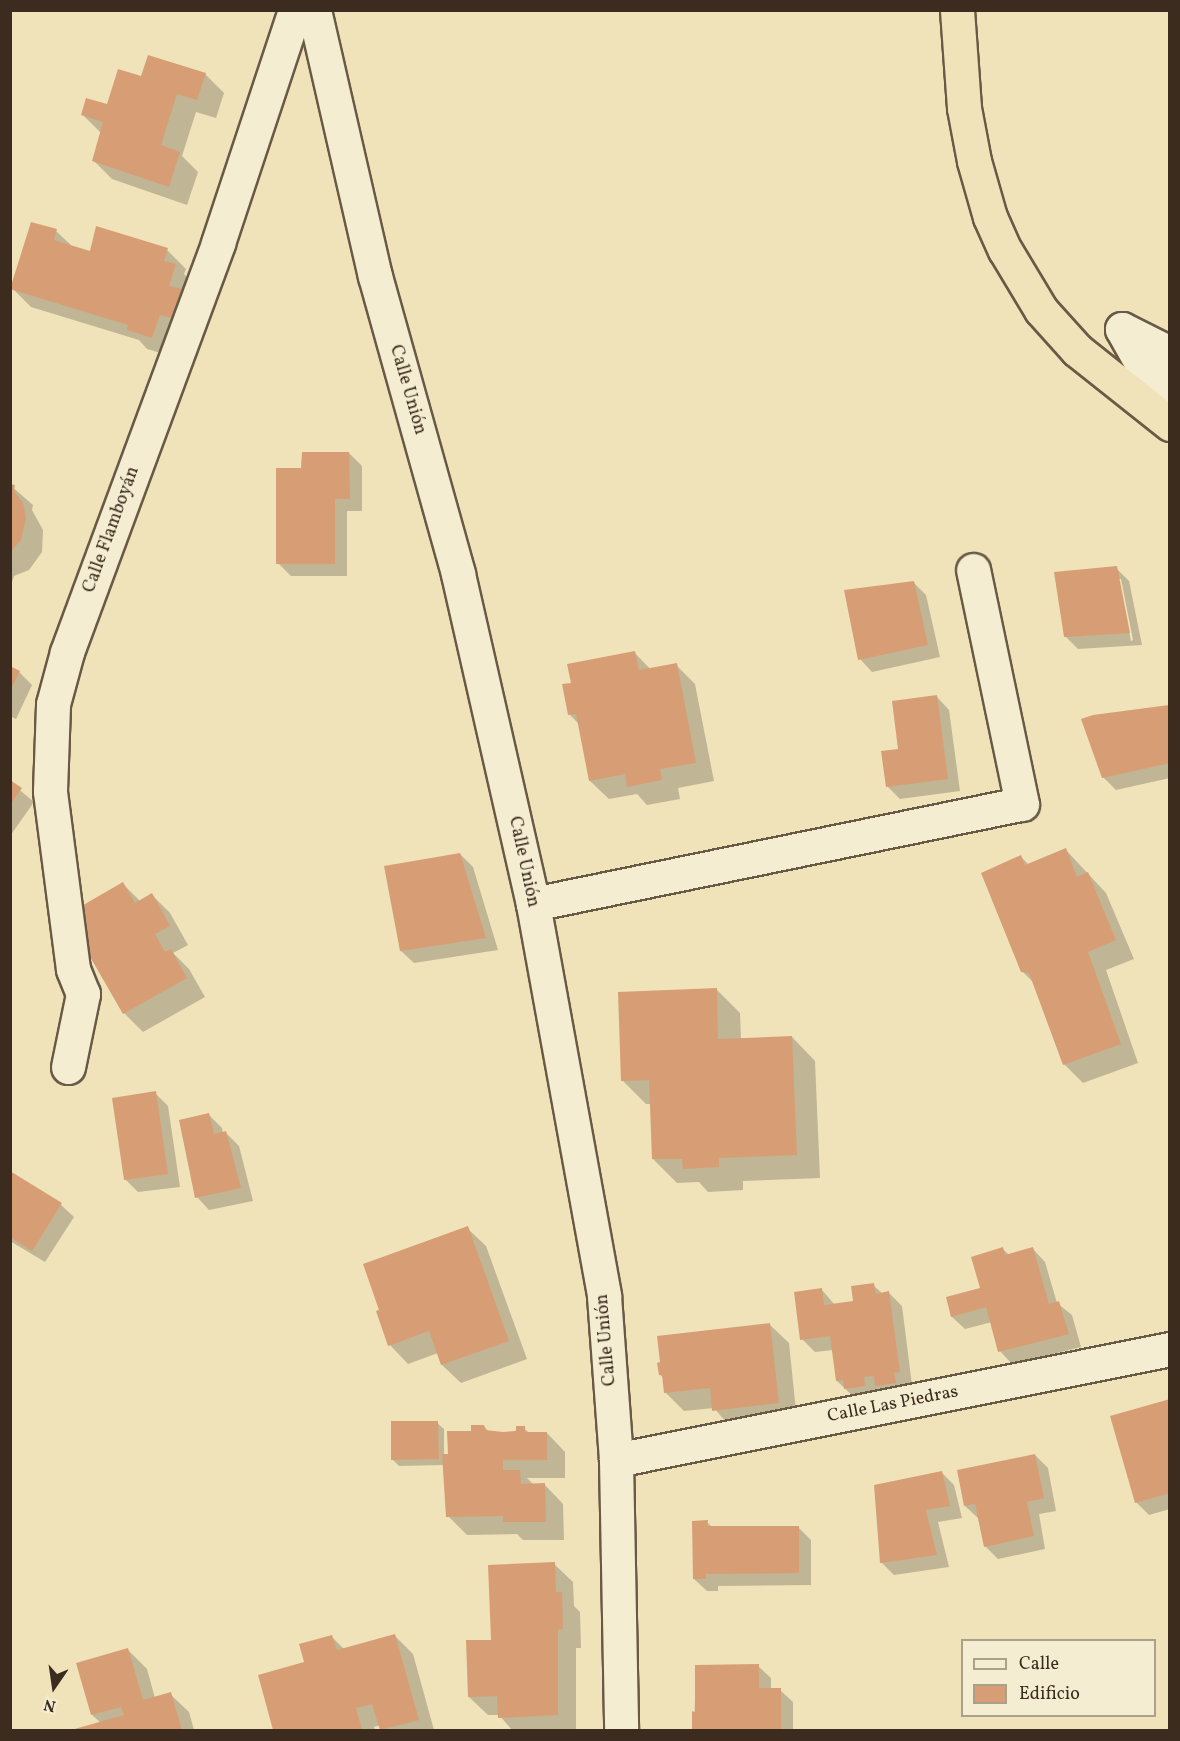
<!DOCTYPE html>
<meta charset="utf-8">
<style>
body{margin:0}
#map{position:relative;width:1180px;height:1741px;overflow:hidden;background:#f0e3ba;font-family:Vollkorn,serif}
div>[style]{position:absolute}
[style*='--x']{left:calc(var(--x)*1px);top:calc(var(--y)*1px);width:calc(var(--w)*1px);rotate:calc(var(--a)*1deg)}
.shadow>*{inset:0;background:#0003}
.building>*{inset:0;background:#d79e75}
.roads{filter:drop-shadow(2px 0 #695a46) drop-shadow(-2px 0 #695a46) drop-shadow(0 2px #695a46) drop-shadow(0 -2px #695a46)}
.minor>*{height:33px;margin:-16.5px;padding:0 16.5px;transform-origin:16.5px;border-radius:16.5px;background:#f5edd2}
.highway>*{height:33px;margin:-16.5px;padding:0 16.5px;transform-origin:16.5px;border-radius:16.5px;background:#f0e3ba}
span{translate:-50% -50%;white-space:nowrap;text-align:center;line-height:1.15;-webkit-text-stroke:4.5px #f5edd2;paint-order:stroke}
.street-label{font-size:18px;color:#3c2c1f}
.frame{position:absolute;inset:0;border:12px solid #3c2c1f;pointer-events:none}
.legend{position:absolute;left:961px;top:1639px;width:195px;height:78px;box-sizing:border-box;background:#f5edd2;border:2px solid #aba08a;margin:0;padding:8px 10px;list-style:none;font-size:18px;color:#3c2c1f}
.legend li{display:flex;align-items:center;gap:12px;height:30px}
.legend b{width:30px;border:2px solid #aba08a}
.north{position:absolute;left:24px;top:1657px;width:60px;height:60px;-webkit-text-stroke:4px #f5edd2;paint-order:stroke;rotate:193deg;font-size:16px;font-weight:700;line-height:24px;text-align:center;color:#3c2c1f}
.north::after{content:'';display:block;margin:auto;width:21px;height:27px;background:#3c2c1f;clip-path:polygon(50% 0,100% 100%,50% 72%,0 100%)}
</style>
<div id="map">
<div class="shadow">
<div style="clip-path:polygon(205px 74px,224px 93px,216px 118px,196px 112px,182px 156px,198px 172px,187px 205px,112px 179px,93px 160px,101px 133px,83px 115px,108px 106px,142px 78px)"></div>
<div style="clip-path:polygon(56px 231px,73px 247px,91px 252px,167px 250px,186px 269px,184px 274px,194px 284px,171px 356px,147px 349px,139px 340px,31px 307px,12px 288px)"></div>
<div style="clip-path:polygon(349px 453px,362px 466px,362px 511px,347px 511px,347px 576px,291px 576px,278px 563px,303px 469px)"></div>
<div style="clip-path:polygon(10px 485px,33px 505px,32px 510px,43px 530px,42px 552px,29px 570px,14px 576px,10px 588px)"></div>
<div style="clip-path:polygon(evenodd,1116px 568px,1129px 581px,1142px 645px,1078px 649px,1065px 636px,1116px 568px,1118px 579px,1121px 579px,1133px 640px,1131px 641px,1118px 579px)"></div>
<div style="clip-path:polygon(913px 582px,926px 595px,940px 657px,872px 672px,860px 659px)"></div>
<div style="clip-path:polygon(634px 652px,651px 670px,676px 665px,695px 684px,714px 781px,678px 788px,680px 799px,647px 805px,637px 794px,609px 799px,590px 781px,579px 724px,570px 715px,572px 684px)"></div>
<div style="clip-path:polygon(10px 668px,19px 672px,32px 685px,16px 719px,10px 716px)"></div>
<div style="clip-path:polygon(937px 697px,949px 710px,960px 791px,900px 799px,887px 786px)"></div>
<div style="clip-path:polygon(1168px 707px,1170px 778px,1116px 790px,1103px 777px)"></div>
<div style="clip-path:polygon(10px 782px,34px 802px,10px 836px)"></div>
<div style="clip-path:polygon(1065px 849px,1106px 893px,1134px 959px,1106px 970px,1138px 1063px,1083px 1083px,1064px 1064px,1035px 984px,1023px 972px,1021px 857px,1029px 865px)"></div>
<div style="clip-path:polygon(460px 854px,473px 867px,498px 950px,414px 963px,401px 951px)"></div>
<div style="clip-path:polygon(123px 884px,140px 901px,152px 895px,170px 913px,188px 945px,173px 953px,189px 969px,205px 997px,143px 1032px,124px 1013px,68px 915px)"></div>
<div style="clip-path:polygon(716px 989px,740px 1013px,741px 1039px,792px 1037px,815px 1061px,820px 1178px,743px 1181px,743px 1190px,708px 1192px,699px 1182px,677px 1183px,653px 1159px,651px 1104px,646px 1104px,622px 1080px)"></div>
<div style="clip-path:polygon(155px 1093px,168px 1106px,180px 1187px,138px 1192px,125px 1179px)"></div>
<div style="clip-path:polygon(209px 1115px,222px 1128px,223px 1134px,226px 1133px,239px 1146px,253px 1201px,209px 1210px,197px 1197px)"></div>
<div style="clip-path:polygon(10px 1173px,61px 1205px,74px 1217px,45px 1262px,10px 1241px)"></div>
<div style="clip-path:polygon(467px 1228px,486px 1246px,527px 1359px,461px 1383px,442px 1365px,438px 1353px,408px 1364px,390px 1345px)"></div>
<div style="clip-path:polygon(1003px 1249px,1009px 1255px,1033px 1249px,1045px 1262px,1057px 1303px,1072px 1315px,1081px 1347px,1012px 1364px,1000px 1351px,992px 1322px,965px 1329px,952px 1317px,948px 1298px,982px 1289px)"></div>
<div style="clip-path:polygon(873px 1285px,883px 1294px,889px 1293px,902px 1306px,912px 1385px,889px 1398px,880px 1389px,875px 1390px,877px 1398px,858px 1401px,837px 1381px,833px 1350px,815px 1352px,802px 1339px,822px 1290px,835px 1305px,854px 1302px)"></div>
<div style="clip-path:polygon(770px 1325px,789px 1343px,797px 1421px,732px 1429px,714px 1408px,684px 1411px,665px 1392px,664px 1378px,660px 1375px)"></div>
<div style="clip-path:polygon(1170px 1401px,1170px 1509px,1149px 1515px,1136px 1502px)"></div>
<div style="clip-path:polygon(437px 1423px,444px 1429px,444px 1455px,449px 1455px,473px 1432px,484px 1426px,489px 1432px,518px 1433px,524px 1428px,529px 1433px,547px 1433px,565px 1452px,565px 1478px,527px 1478px,534px 1485px,545px 1485px,563px 1504px,564px 1540px,523px 1540px,517px 1534px,467px 1535px,448px 1516px,444px 1465px,399px 1466px,393px 1460px)"></div>
<div style="clip-path:polygon(1035px 1455px,1048px 1468px,1056px 1511px,1039px 1514px,1045px 1549px,998px 1559px,985px 1546px,978px 1518px,965px 1506px)"></div>
<div style="clip-path:polygon(941px 1472px,954px 1485px,962px 1518px,938px 1522px,949px 1567px,894px 1575px,881px 1562px)"></div>
<div style="clip-path:polygon(707px 1522px,713px 1528px,798px 1527px,811px 1540px,811px 1585px,718px 1586px,718px 1591px,707px 1591px,694px 1579px)"></div>
<div style="clip-path:polygon(554px 1564px,573px 1582px,574px 1606px,580px 1612px,581px 1648px,576px 1648px,576px 1730px,512px 1730px,499px 1715px,488px 1715px,469px 1697px,492px 1641px)"></div>
<div style="clip-path:polygon(394px 1635px,413px 1654px,434px 1730px,382px 1730px,380px 1725px,374px 1727px,375px 1730px,275px 1730px,260px 1676px,306px 1663px,332px 1637px,344px 1649px)"></div>
<div style="clip-path:polygon(128px 1650px,147px 1669px,155px 1698px,170px 1694px,189px 1712px,194px 1730px,74px 1730px,101px 1723px,92px 1715px)"></div>
<div style="clip-path:polygon(758px 1666px,771px 1678px,771px 1690px,780px 1690px,793px 1702px,793px 1730px,694px 1730px,696px 1667px)"></div>
</div>
<div class="building">
<div style="clip-path:polygon(148px 55px,206px 73px,197px 100px,177px 94px,161px 145px,180px 152px,169px 187px,92px 161px,103px 122px,81px 115px,86px 98px,107px 104px,118px 69px,141px 76px)"></div>
<div style="clip-path:polygon(31px 222px,57px 229px,54px 240px,90px 251px,96px 226px,168px 248px,164px 261px,176px 264px,169px 286px,182px 289px,172px 318px,160px 315px,152px 338px,127px 330px,128px 325px,10px 289px)"></div>
<div style="clip-path:polygon(302px 452px,349px 452px,350px 499px,335px 499px,335px 564px,276px 564px,276px 468px,301px 468px)"></div>
<div style="clip-path:polygon(10px 484px,15px 485px,14px 491px,23px 503px,26px 518px,21px 540px,10px 552px)"></div>
<div style="clip-path:polygon(1117px 566px,1130px 633px,1064px 637px,1054px 572px)"></div>
<div style="clip-path:polygon(914px 581px,928px 645px,858px 660px,844px 590px)"></div>
<div style="clip-path:polygon(635px 651px,639px 670px,677px 663px,696px 763px,660px 769px,662px 780px,627px 787px,625px 774px,589px 781px,576px 714px,568px 715px,562px 684px,571px 683px,567px 664px)"></div>
<div style="clip-path:polygon(10px 666px,20px 671px,10px 691px)"></div>
<div style="clip-path:polygon(937px 695px,948px 779px,886px 787px,881px 751px,898px 749px,892px 701px)"></div>
<div style="clip-path:polygon(1169px 705px,1170px 763px,1102px 778px,1081px 719px,1093px 715px)"></div>
<div style="clip-path:polygon(10px 780px,22px 788px,10px 805px)"></div>
<div style="clip-path:polygon(1066px 848px,1077px 877px,1088px 872px,1116px 940px,1088px 952px,1121px 1044px,1063px 1065px,1029px 973px,1021px 972px,981px 873px,1021px 855px,1025px 865px)"></div>
<div style="clip-path:polygon(460px 853px,486px 938px,400px 951px,384px 866px)"></div>
<div style="clip-path:polygon(123px 882px,135px 903px,152px 893px,170px 926px,155px 934px,165px 952px,171px 949px,187px 978px,123px 1014px,66px 915px)"></div>
<div style="clip-path:polygon(717px 988px,718px 1039px,792px 1036px,797px 1155px,719px 1158px,719px 1167px,683px 1169px,682px 1159px,652px 1159px,649px 1080px,621px 1081px,618px 992px)"></div>
<div style="clip-path:polygon(156px 1091px,168px 1174px,124px 1180px,112px 1098px)"></div>
<div style="clip-path:polygon(209px 1113px,214px 1134px,226px 1131px,241px 1188px,195px 1198px,179px 1120px)"></div>
<div style="clip-path:polygon(10px 1171px,62px 1203px,32px 1251px,10px 1237px)"></div>
<div style="clip-path:polygon(468px 1226px,509px 1341px,441px 1365px,429px 1331px,388px 1346px,376px 1311px,379px 1310px,363px 1264px)"></div>
<div style="clip-path:polygon(1003px 1247px,1005px 1255px,1033px 1247px,1049px 1304px,1059px 1301px,1069px 1334px,998px 1352px,986px 1307px,951px 1317px,946px 1297px,980px 1288px,971px 1257px)"></div>
<div style="clip-path:polygon(874px 1283px,876px 1294px,889px 1291px,900px 1372px,894px 1373px,896px 1383px,875px 1386px,874px 1376px,864px 1377px,865px 1386px,844px 1389px,843px 1380px,836px 1381px,830px 1336px,800px 1340px,794px 1292px,822px 1288px,824px 1305px,853px 1301px,851px 1286px)"></div>
<div style="clip-path:polygon(770px 1323px,779px 1403px,712px 1411px,710px 1388px,664px 1393px,662px 1375px,659px 1375px,657px 1363px,660px 1362px,657px 1336px)"></div>
<div style="clip-path:polygon(1170px 1399px,1170px 1493px,1135px 1503px,1110px 1416px)"></div>
<div style="clip-path:polygon(391px 1421px,438px 1421px,439px 1459px,391px 1460px)"></div>
<div style="clip-path:polygon(471px 1425px,484px 1425px,485px 1430px,503px 1432px,516px 1431px,516px 1426px,525px 1426px,525px 1432px,547px 1432px,547px 1460px,503px 1460px,503px 1470px,520px 1470px,521px 1484px,545px 1483px,546px 1522px,503px 1522px,503px 1516px,446px 1517px,442px 1454px,448px 1454px,447px 1431px,471px 1431px)"></div>
<div style="clip-path:polygon(1035px 1454px,1044px 1498px,1027px 1502px,1034px 1536px,984px 1547px,975px 1504px,964px 1506px,957px 1470px)"></div>
<div style="clip-path:polygon(942px 1471px,950px 1506px,926px 1510px,937px 1555px,880px 1563px,874px 1485px)"></div>
<div style="clip-path:polygon(708px 1520px,707px 1526px,799px 1526px,799px 1573px,706px 1574px,706px 1579px,693px 1579px,692px 1521px)"></div>
<div style="clip-path:polygon(555px 1562px,556px 1592px,562px 1592px,563px 1629px,558px 1630px,558px 1715px,498px 1718px,497px 1696px,468px 1697px,466px 1640px,491px 1640px,488px 1565px)"></div>
<div style="clip-path:polygon(395px 1634px,419px 1720px,380px 1730px,372px 1704px,356px 1708px,362px 1730px,273px 1730px,258px 1675px,304px 1662px,299px 1644px,332px 1635px,337px 1650px)"></div>
<div style="clip-path:polygon(128px 1648px,143px 1700px,171px 1692px,182px 1730px,71px 1730px,124px 1715px,121px 1707px,91px 1715px,76px 1663px)"></div>
<div style="clip-path:polygon(759px 1664px,759px 1688px,781px 1688px,781px 1730px,692px 1730px,692px 1711px,695px 1712px,695px 1665px)"></div>
</div>
<div class="roads">
<div class="minor">
<div style="--x:314;--y:10;--w:273;--a:77.1"></div>
<div style="--x:375;--y:276;--w:309;--a:74.4"></div>
<div style="--x:458;--y:574;--w:338;--a:77.2"></div>
<div style="--x:533;--y:904;--w:398;--a:79.7"></div>
<div style="--x:604;--y:1296;--w:164;--a:85.8"></div>
<div style="--x:616;--y:1460;--w:270;--a:88.9"></div>
<div style="--x:1122;--y:329;--w:47;--a:60.7"></div>
<div style="--x:1145;--y:370;--w:35;--a:44"></div>
<div style="--x:1122;--y:329;--w:54;--a:26.6"></div>
<div style="--x:533;--y:904;--w:499;--a:-11.6"></div>
<div style="--x:1022;--y:804;--w:239;--a:-101.8"></div>
<div style="--x:68;--y:1067;--w:75;--a:-78.4"></div>
<div style="--x:83;--y:994;--w:27;--a:-112"></div>
<div style="--x:73;--y:969;--w:179;--a:-97.4"></div>
<div style="--x:50;--y:791;--w:87;--a:-88"></div>
<div style="--x:53;--y:704;--w:54;--a:-74.9"></div>
<div style="--x:67;--y:652;--w:436;--a:-69.7"></div>
<div style="--x:218;--y:243;--w:245;--a:-71.7"></div>
<div style="--x:616;--y:1460;--w:565;--a:-11.33"></div>
</div>
<div class="highway">
<div style="--x:957;--y:10;--w:98;--a:85.9"></div>
<div style="--x:964;--y:108;--w:54;--a:79.3"></div>
<div style="--x:974;--y:161;--w:58;--a:74.1"></div>
<div style="--x:990;--y:217;--w:36;--a:66"></div>
<div style="--x:1005;--y:250;--w:70;--a:59"></div>
<div style="--x:1041;--y:310;--w:54;--a:48"></div>
<div style="--x:1077;--y:350;--w:119;--a:38.5"></div>
</div>
</div>
<div class="street-label">
<span style="left:407px;top:390px;rotate:74deg">Calle Unión</span>
<span style="left:112px;top:530px;rotate:-70deg">Calle Flamboyán</span>
<span style="left:523px;top:862px;rotate:78deg">Calle Unión</span>
<span style="left:607px;top:1340px;rotate:-95deg">Calle Unión</span>
<span style="left:893px;top:1405px;rotate:-11deg">Calle Las Piedras</span>
</div>
<div class="frame"></div>
<ul class="legend">
<li><b style="height:8px;background:#f5edd2"></b>Calle</li>
<li><b style="height:16px;background:#d79e75"></b>Edificio</li>
</ul>
<div class="north">N</div>
</div>
